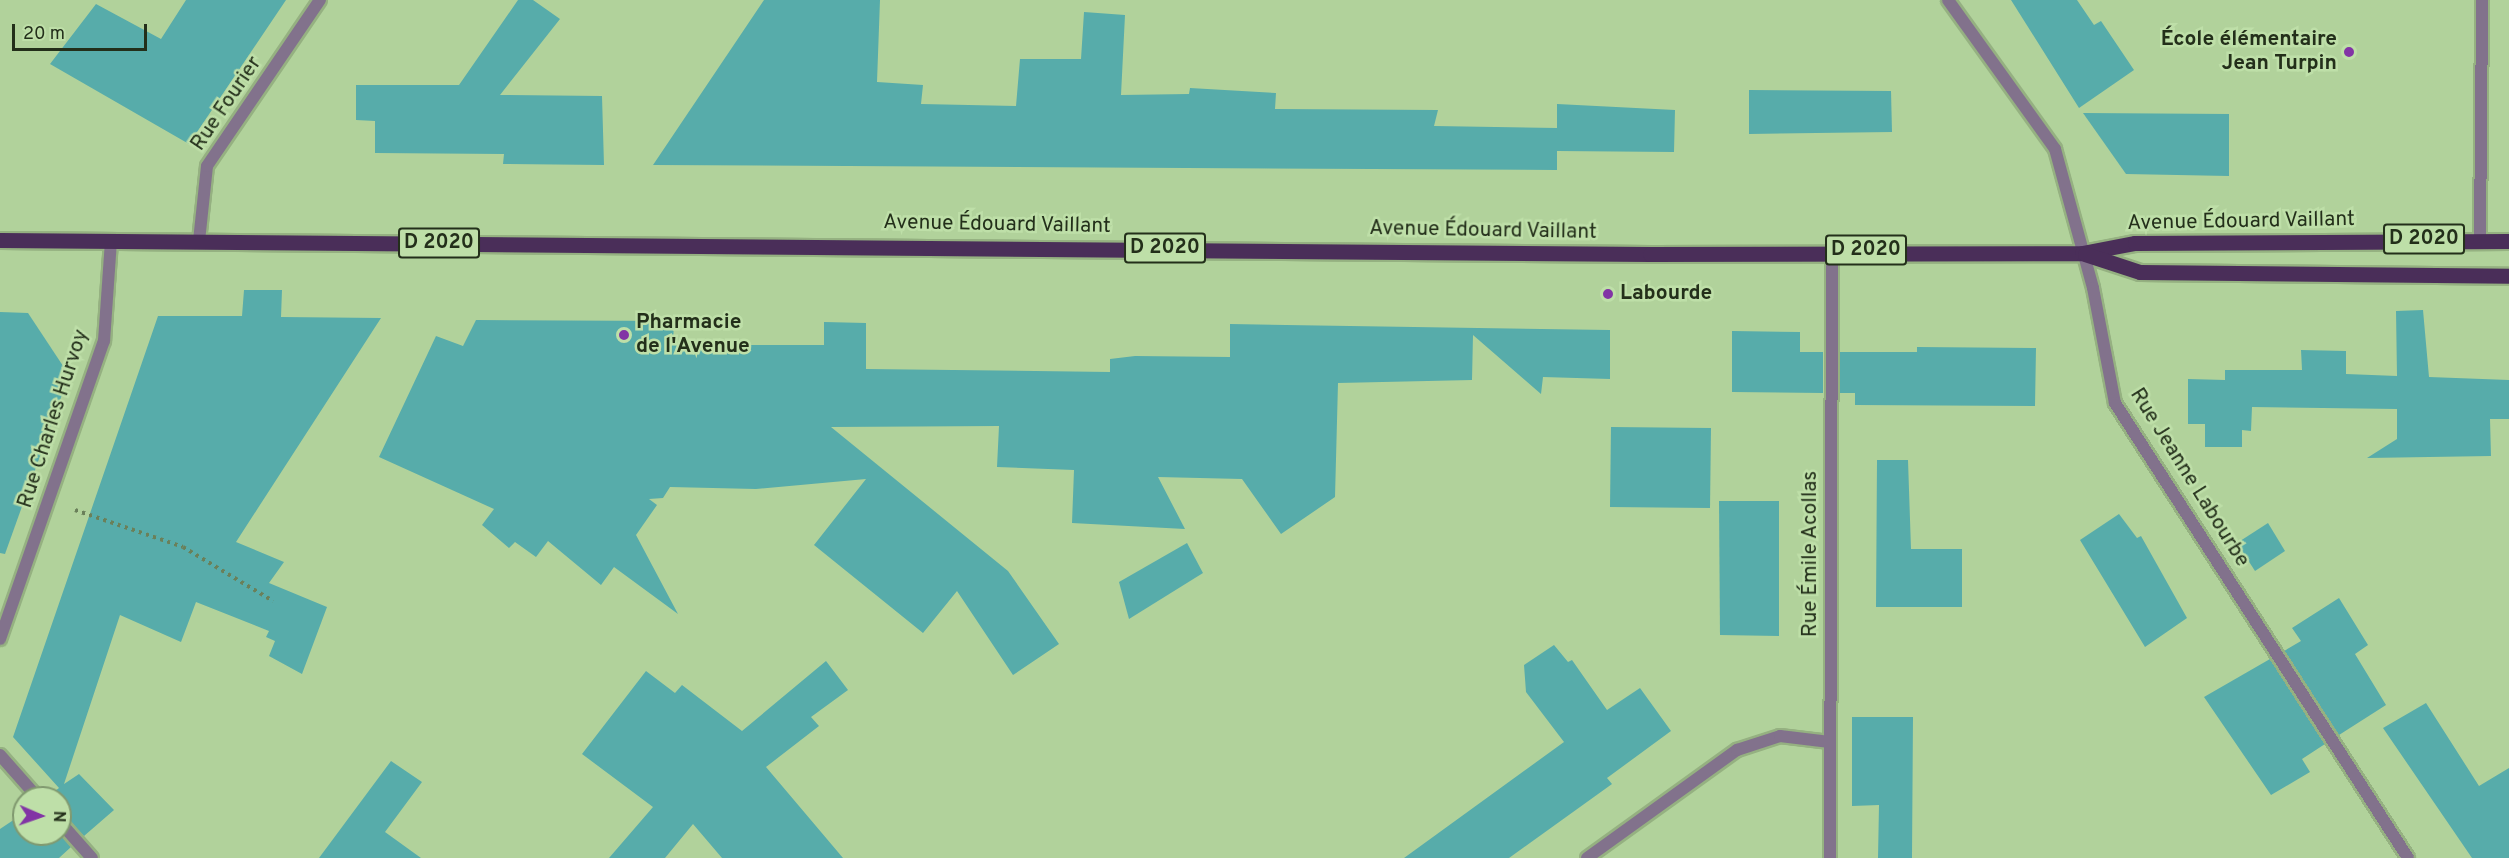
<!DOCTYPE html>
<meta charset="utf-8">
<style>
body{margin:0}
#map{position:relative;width:2509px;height:858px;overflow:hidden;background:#b1d29b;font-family:Overpass,sans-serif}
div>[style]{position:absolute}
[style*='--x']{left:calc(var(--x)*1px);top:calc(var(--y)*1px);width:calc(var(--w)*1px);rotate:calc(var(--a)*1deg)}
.building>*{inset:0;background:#57acaa}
.path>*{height:4px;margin-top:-2px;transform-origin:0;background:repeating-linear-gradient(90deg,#6a805a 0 3px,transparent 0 7.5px)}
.roads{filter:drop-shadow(2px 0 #95b181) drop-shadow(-2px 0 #95b181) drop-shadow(0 2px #95b181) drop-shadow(0 -2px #95b181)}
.lane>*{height:12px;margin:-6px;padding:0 6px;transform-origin:6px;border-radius:6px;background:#82728c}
.street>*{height:12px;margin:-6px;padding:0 6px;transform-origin:6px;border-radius:6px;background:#82728c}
.primary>*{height:15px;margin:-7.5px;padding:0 7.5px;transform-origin:7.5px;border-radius:7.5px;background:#4a2e59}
.dots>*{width:16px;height:16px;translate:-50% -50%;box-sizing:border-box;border:3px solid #bedfa8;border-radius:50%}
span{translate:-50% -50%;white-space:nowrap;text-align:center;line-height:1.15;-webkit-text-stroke:5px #bedfa8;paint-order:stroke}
.shield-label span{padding:2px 4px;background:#bedfa8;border:2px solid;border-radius:4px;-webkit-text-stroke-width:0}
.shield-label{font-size:20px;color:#232f1a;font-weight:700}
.poi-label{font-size:21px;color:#232f1a;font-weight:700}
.right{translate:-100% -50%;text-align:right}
.left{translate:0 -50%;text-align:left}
.street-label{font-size:21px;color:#232f1a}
.north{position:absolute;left:12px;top:786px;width:60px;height:60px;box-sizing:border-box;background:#bedfa8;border:2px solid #80996f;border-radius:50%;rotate:92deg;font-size:16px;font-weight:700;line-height:24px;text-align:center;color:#232f1a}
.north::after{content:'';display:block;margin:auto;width:21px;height:27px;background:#8234a5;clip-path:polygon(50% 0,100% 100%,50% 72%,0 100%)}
.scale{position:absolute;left:12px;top:24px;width:135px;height:27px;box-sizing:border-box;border:3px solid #232f1a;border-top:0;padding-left:8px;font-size:18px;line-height:21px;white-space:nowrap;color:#232f1a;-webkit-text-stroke:4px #bedfa8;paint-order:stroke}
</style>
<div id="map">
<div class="building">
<div style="clip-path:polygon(186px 0,286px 0,189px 144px,50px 64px,96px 4px,161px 39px)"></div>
<div style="clip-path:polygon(518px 0,533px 0,560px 19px,500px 95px,602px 96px,604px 165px,503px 164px,504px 154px,375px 153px,375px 121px,356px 120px,356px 85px,459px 85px)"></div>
<div style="clip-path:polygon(764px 0,880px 0,877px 82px,923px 85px,921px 104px,1016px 106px,1020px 59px,1081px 59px,1084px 12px,1125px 15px,1121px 95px,1189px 94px,1190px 88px,1276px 93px,1275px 109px,1438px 110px,1434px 126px,1557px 128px,1557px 104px,1675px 110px,1674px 152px,1557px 151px,1557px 170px,653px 165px)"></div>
<div style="clip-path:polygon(2011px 0,2077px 0,2094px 25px,2101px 21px,2134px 70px,2079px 108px)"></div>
<div style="clip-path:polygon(1749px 90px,1891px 91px,1892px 132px,1749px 134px)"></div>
<div style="clip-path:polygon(2083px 113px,2229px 114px,2229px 176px,2126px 174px)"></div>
<div style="clip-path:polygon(244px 290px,282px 290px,281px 317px,381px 318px,236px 542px,284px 562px,269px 583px,327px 607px,302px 674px,269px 656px,275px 641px,266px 637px,269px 631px,196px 602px,181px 642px,120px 615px,64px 784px,79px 774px,114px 810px,84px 836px,60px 814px,60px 798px,46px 798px,59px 788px,13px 737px,158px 316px,242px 316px)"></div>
<div style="clip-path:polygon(2423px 310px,2429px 377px,2509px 380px,2509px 419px,2490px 419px,2491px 456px,2367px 458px,2397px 439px,2397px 409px,2252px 407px,2251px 431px,2242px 430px,2242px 447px,2205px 447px,2205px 424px,2188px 424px,2188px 379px,2225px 380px,2225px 370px,2302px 370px,2301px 350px,2346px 351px,2346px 374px,2397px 376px,2396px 311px)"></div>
<div style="clip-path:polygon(0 312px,28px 313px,69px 375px,5px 554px,0 553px)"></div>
<div style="clip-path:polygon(476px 320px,674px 321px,673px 345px,824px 345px,824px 322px,866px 323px,866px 369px,1110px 372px,1110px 359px,1135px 356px,1230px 357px,1230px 324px,1610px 330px,1610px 379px,1543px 377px,1541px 394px,1473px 335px,1472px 380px,1338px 383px,1335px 497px,1281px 534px,1242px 479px,1158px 477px,1185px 529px,1072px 523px,1074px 470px,997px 467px,999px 426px,831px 427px,1008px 571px,1059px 644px,1013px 675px,957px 591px,923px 633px,814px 545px,866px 479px,756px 489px,670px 487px,663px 498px,649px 499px,657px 505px,636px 535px,678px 614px,614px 567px,601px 585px,548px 541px,536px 557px,515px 542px,509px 548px,482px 525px,494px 509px,379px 457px,436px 336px,463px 346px)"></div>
<div style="clip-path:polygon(1732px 331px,1800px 332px,1800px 352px,1823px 352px,1823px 393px,1732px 392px)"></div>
<div style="clip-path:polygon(1917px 347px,2036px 348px,2035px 406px,1855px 405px,1855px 393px,1840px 393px,1840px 352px,1917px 352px)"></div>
<div style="clip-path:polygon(1611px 427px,1711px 428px,1710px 508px,1610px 507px)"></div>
<div style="clip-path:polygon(1877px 460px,1908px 460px,1911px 549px,1962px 549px,1962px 607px,1876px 607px)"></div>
<div style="clip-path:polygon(1719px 501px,1779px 501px,1779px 636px,1720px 635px)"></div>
<div style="clip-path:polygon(2119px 514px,2137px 538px,2141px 536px,2187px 618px,2145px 647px,2080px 540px)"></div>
<div style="clip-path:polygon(2268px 523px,2285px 551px,2255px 571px,2237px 543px)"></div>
<div style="clip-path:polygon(1187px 543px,1203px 573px,1129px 619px,1119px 582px)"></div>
<div style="clip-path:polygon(2339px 598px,2368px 645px,2355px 654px,2386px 705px,2339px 735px,2284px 651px,2301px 641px,2292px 628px)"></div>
<div style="clip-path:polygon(1554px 645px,1568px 662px,1572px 660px,1607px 710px,1640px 688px,1671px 731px,1607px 778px,1612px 784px,1509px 858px,1404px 858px,1564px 742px,1526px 692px,1524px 665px)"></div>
<div style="clip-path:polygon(2270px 659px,2325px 744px,2302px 759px,2310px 772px,2271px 795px,2204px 697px)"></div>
<div style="clip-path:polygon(826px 661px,848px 690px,811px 717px,819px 726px,766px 767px,843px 858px,722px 858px,693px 824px,665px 858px,609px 858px,653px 807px,582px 754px,646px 671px,675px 693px,682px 685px,742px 731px)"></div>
<div style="clip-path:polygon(2426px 703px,2479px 786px,2509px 768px,2509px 858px,2472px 858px,2383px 728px)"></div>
<div style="clip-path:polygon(1852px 717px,1913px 717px,1912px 858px,1878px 858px,1879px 805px,1852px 806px)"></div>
<div style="clip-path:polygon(391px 761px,422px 782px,385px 832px,421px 858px,319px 858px)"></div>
<div style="clip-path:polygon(24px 813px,24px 834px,60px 834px,71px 847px,59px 858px,0 858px,0 829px)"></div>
</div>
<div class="path">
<div style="--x:75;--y:510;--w:114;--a:18.9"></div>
<div style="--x:183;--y:547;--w:105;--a:31"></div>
</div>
<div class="roads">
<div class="lane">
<div style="--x:2480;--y:238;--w:238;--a:-89.5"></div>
<div style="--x:0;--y:755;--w:57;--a:48.5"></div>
<div style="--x:60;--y:822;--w:48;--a:48.4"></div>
</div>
<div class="street">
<div style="--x:1948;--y:0;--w:183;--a:54.3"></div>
<div style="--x:2055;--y:149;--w:144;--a:74.7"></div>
<div style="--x:2093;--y:288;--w:117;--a:79.2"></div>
<div style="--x:2115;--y:403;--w:541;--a:57.22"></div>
<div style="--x:199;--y:241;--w:75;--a:-83.9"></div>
<div style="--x:207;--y:166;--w:201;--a:-55.8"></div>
<div style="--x:0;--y:639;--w:316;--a:-70.8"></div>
<div style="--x:104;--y:341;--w:100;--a:-86"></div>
<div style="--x:1587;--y:858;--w:185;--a:-35.8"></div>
<div style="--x:1737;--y:750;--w:45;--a:-18"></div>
<div style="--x:1780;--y:736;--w:50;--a:6.8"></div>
<div style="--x:1830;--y:858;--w:608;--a:-89.81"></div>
</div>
<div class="primary">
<div style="--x:0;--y:240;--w:1650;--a:0.49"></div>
<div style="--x:1650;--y:254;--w:432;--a:-0.1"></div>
<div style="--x:2082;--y:253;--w:54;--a:-10.7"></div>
<div style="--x:2135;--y:243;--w:374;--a:-0.3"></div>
<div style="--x:2085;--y:254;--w:58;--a:18.1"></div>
<div style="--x:2140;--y:272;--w:369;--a:0.6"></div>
</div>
</div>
<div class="dots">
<div style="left:2349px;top:52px;background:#8234a5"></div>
<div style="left:1608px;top:294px;background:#8234a5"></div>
<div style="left:624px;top:335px;background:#8234a5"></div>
</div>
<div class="shield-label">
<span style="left:2424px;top:239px">D 2020</span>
<span style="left:439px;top:243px">D 2020</span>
<span style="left:1165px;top:248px">D 2020</span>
<span style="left:1866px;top:250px">D 2020</span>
</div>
<div class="poi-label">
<span class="right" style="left:2337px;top:52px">École élémentaire<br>Jean Turpin</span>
<span class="left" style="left:1620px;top:294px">Labourde</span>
<span class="left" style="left:636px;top:335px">Pharmacie<br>de l'Avenue</span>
</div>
<div class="street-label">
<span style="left:227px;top:104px;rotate:-56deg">Rue Fourier</span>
<span style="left:2241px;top:222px;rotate:-1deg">Avenue Édouard Vaillant</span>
<span style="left:997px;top:225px;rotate:1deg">Avenue Édouard Vaillant</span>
<span style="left:1483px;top:231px;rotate:1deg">Avenue Édouard Vaillant</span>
<span style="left:54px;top:419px;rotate:-72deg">Rue Charles Hurvoy</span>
<span style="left:2189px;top:478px;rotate:58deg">Rue Jeanne Labourbe</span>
<span style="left:1811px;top:554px;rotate:-90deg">Rue Émile Acollas</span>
</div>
<div class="north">N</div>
<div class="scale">20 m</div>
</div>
